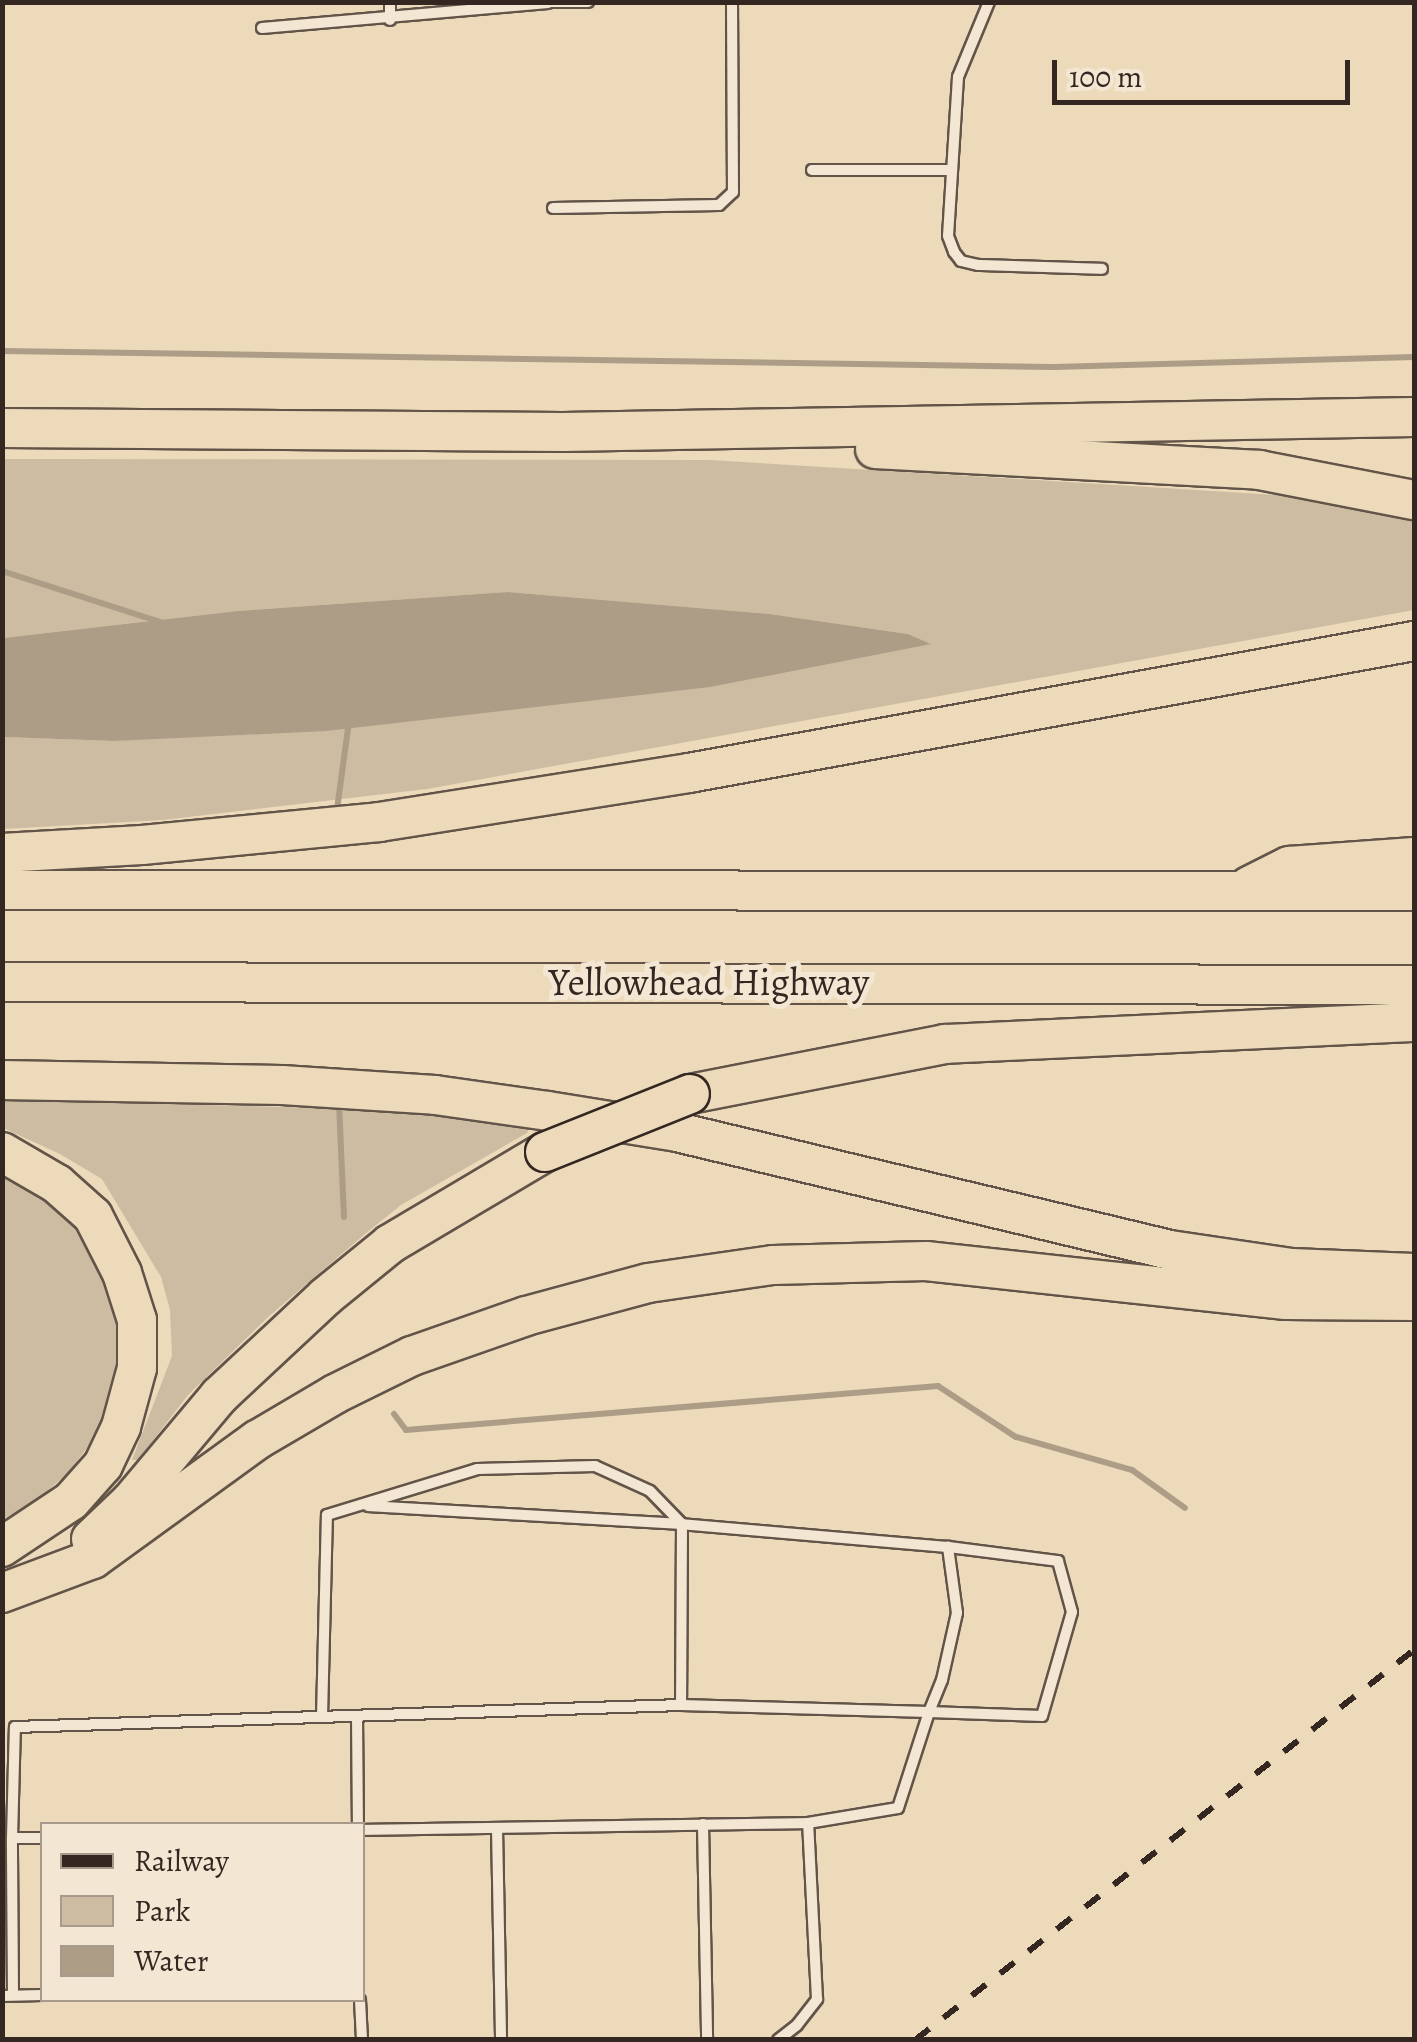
<!DOCTYPE html>
<style>
body{margin:0}
#map{position:relative;width:1417px;height:2042px;overflow:hidden;background:#ecdabb;font-family:Alegreya,serif}
div>[style]{position:absolute}
[style*='--x']{left:calc(var(--x)*1px);top:calc(var(--y)*1px);width:calc(var(--w)*1px);rotate:calc(var(--a)*1deg)}
.green>*{inset:0;background:#cdbca1}
.water>*{inset:0;background:#ad9d87}
.stream>*{height:6px;margin:-3px;padding:0 3px;transform-origin:3px;border-radius:3px;background:#ad9d87}
.roads{filter:drop-shadow(2px 0 #625448) drop-shadow(-2px 0 #625448) drop-shadow(0 2px #625448) drop-shadow(0 -2px #625448)}
.lane>*{height:10px;margin:-5px;padding:0 5px;transform-origin:5px;border-radius:5px;background:#f3e7d3}
.highway>*{height:38px;margin:-19px;padding:0 19px;transform-origin:19px;border-radius:19px;background:#ecdabb}
.rail>*{height:6px;margin-top:-3px;transform-origin:0;background:repeating-linear-gradient(90deg,#342721 0 18px,transparent 0 36px)}
.bridges{filter:drop-shadow(2px 0 #342721) drop-shadow(-2px 0 #342721) drop-shadow(0 2px #342721) drop-shadow(0 -2px #342721)}
.highway-bridge>*{height:38px;margin:-19px;padding:0 19px;transform-origin:19px;border-radius:19px;background:#ecdabb}
span{translate:-50% -50%;white-space:nowrap;text-align:center;line-height:1.15;-webkit-text-stroke:10px #f3e7d3;paint-order:stroke}
.street-label{font-size:38px;color:#342721}
.frame{position:absolute;inset:0;border:5px solid #342721;pointer-events:none}
.legend{position:absolute;left:40px;top:1822px;width:325px;height:180px;box-sizing:border-box;background:#f3e7d3;border:2px solid #a79a8c;margin:0;padding:12px 18px;list-style:none;font-size:30px;color:#342721}
.legend li{display:flex;align-items:center;gap:20px;height:50px}
.legend b{width:50px;border:2px solid #a79a8c}
.scale{position:absolute;left:1052px;top:60px;width:298px;height:45px;box-sizing:border-box;border:5px solid #342721;border-top:0;padding-left:12px;font-size:30px;line-height:35px;white-space:nowrap;color:#342721;-webkit-text-stroke:8px #f3e7d3;paint-order:stroke}
</style>
<div id="map">
<div class="green">
<div style="clip-path:polygon(3px 459px,710px 460px,1278px 495px,1414px 521px,1414px 610px,427px 789px,163px 820px,3px 829px,3px 737px,114px 741px,930px 644px,908px 634px,770px 614px,507px 592px,237px 611px,3px 638px)"></div>
<div style="clip-path:polygon(2px 1100px,403px 1110px,531px 1123px,527px 1133px,401px 1205px,365px 1234px,268px 1317px,188px 1395px,138px 1460px,132px 1460px,172px 1356px,170px 1310px,161px 1277px,102px 1179px,60px 1154px,3px 1128px)"></div>
<div style="clip-path:polygon(2px 1165px,80px 1218px,126px 1316px,112px 1415px,68px 1473px,33px 1503px,3px 1519px)"></div>
</div>
<div class="water">
<div style="clip-path:polygon(507px 592px,770px 614px,908px 634px,931px 644px,710px 687px,326px 731px,114px 741px,3px 737px,3px 638px,237px 611px)"></div>
</div>
<div class="stream">
<div style="--x:2;--y:351;--w:1052;--a:0.87"></div>
<div style="--x:1054;--y:367;--w:360;--a:-1.6"></div>
<div style="--x:2;--y:571;--w:169;--a:17.9"></div>
<div style="--x:337;--y:809;--w:89;--a:-82.2"></div>
<div style="--x:339;--y:1103;--w:114;--a:87.5"></div>
<div style="--x:394;--y:1414;--w:20;--a:53"></div>
<div style="--x:406;--y:1430;--w:534;--a:-4.73"></div>
<div style="--x:938;--y:1386;--w:93;--a:33.2"></div>
<div style="--x:1016;--y:1437;--w:121;--a:15.9"></div>
<div style="--x:1132;--y:1470;--w:65;--a:35.6"></div>
</div>
<div class="roads">
<div class="lane">
<div style="--x:390;--y:2;--w:18;--a:90"></div>
<div style="--x:548;--y:2;--w:40;--a:0"></div>
<div style="--x:989;--y:2;--w:81;--a:112.5"></div>
<div style="--x:958;--y:77;--w:159;--a:93.6"></div>
<div style="--x:948;--y:236;--w:17;--a:69"></div>
<div style="--x:954;--y:252;--w:11;--a:52"></div>
<div style="--x:961;--y:261;--w:17;--a:13"></div>
<div style="--x:978;--y:265;--w:124;--a:1.8"></div>
<div style="--x:262;--y:28;--w:287;--a:-5"></div>
<div style="--x:812;--y:170;--w:139;--a:0"></div>
<div style="--x:553;--y:208;--w:166;--a:-1"></div>
<div style="--x:719;--y:205;--w:19;--a:-43"></div>
<div style="--x:733;--y:192;--w:190;--a:-90.3"></div>
<div style="--x:368;--y:1506;--w:314;--a:3.3"></div>
<div style="--x:357;--y:1716;--w:108;--a:89.5"></div>
<div style="--x:322;--y:1717;--w:202;--a:-88.6"></div>
<div style="--x:327;--y:1515;--w:157;--a:-17"></div>
<div style="--x:477;--y:1469;--w:118;--a:-1.5"></div>
<div style="--x:595;--y:1466;--w:60;--a:24.4"></div>
<div style="--x:650;--y:1491;--w:46;--a:45.9"></div>
<div style="--x:703;--y:1824;--w:216;--a:88.9"></div>
<div style="--x:497;--y:1828;--w:212;--a:88.9"></div>
<div style="--x:362;--y:1830;--w:446;--a:-0.9"></div>
<div style="--x:12;--y:1838;--w:111;--a:-88.5"></div>
<div style="--x:15;--y:1727;--w:666;--a:-1.89"></div>
<div style="--x:13;--y:1995;--w:157;--a:-90.4"></div>
<div style="--x:12;--y:1838;--w:30;--a:0"></div>
<div style="--x:2;--y:1996;--w:40;--a:-1.4"></div>
<div style="--x:360;--y:2000;--w:40;--a:87.1"></div>
<div style="--x:778;--y:2040;--w:24;--a:-38"></div>
<div style="--x:797;--y:2025;--w:33;--a:-52"></div>
<div style="--x:817;--y:1999;--w:176;--a:-92.9"></div>
<div style="--x:808;--y:1823;--w:91;--a:-9.5"></div>
<div style="--x:898;--y:1808;--w:101;--a:-72.1"></div>
<div style="--x:929;--y:1712;--w:35;--a:-68"></div>
<div style="--x:942;--y:1680;--w:69;--a:-77.4"></div>
<div style="--x:957;--y:1613;--w:67;--a:-97.8"></div>
<div style="--x:948;--y:1547;--w:267;--a:-175.1"></div>
<div style="--x:682;--y:1524;--w:181;--a:90.3"></div>
<div style="--x:681;--y:1705;--w:248;--a:1.6"></div>
<div style="--x:929;--y:1712;--w:113;--a:2"></div>
<div style="--x:1042;--y:1716;--w:108;--a:-73.9"></div>
<div style="--x:1072;--y:1612;--w:53;--a:-105.4"></div>
<div style="--x:1058;--y:1561;--w:111;--a:-172.7"></div>
</div>
<div class="highway">
<div style="--x:2;--y:428;--w:561;--a:0.41"></div>
<div style="--x:563;--y:432;--w:851;--a:-1.01"></div>
<div style="--x:875;--y:449;--w:385;--a:3.1"></div>
<div style="--x:1259;--y:470;--w:158;--a:11"></div>
<div style="--x:2;--y:853;--w:140;--a:-3.3"></div>
<div style="--x:142;--y:845;--w:238;--a:-5.5"></div>
<div style="--x:379;--y:822;--w:314;--a:-9"></div>
<div style="--x:689;--y:773;--w:737;--a:-10.32"></div>
<div style="--x:1249;--y:886;--w:45;--a:-26.6"></div>
<div style="--x:1289;--y:866;--w:125;--a:-4.1"></div>
<div style="--x:2;--y:890;--w:1412;--a:0.04"></div>
<div style="--x:2;--y:982;--w:1412;--a:0.12"></div>
<div style="--x:2;--y:1080;--w:280;--a:1"></div>
<div style="--x:282;--y:1085;--w:153;--a:3.7"></div>
<div style="--x:435;--y:1095;--w:114;--a:8.1"></div>
<div style="--x:548;--y:1111;--w:131;--a:9.2"></div>
<div style="--x:677;--y:1132;--w:507;--a:13.46"></div>
<div style="--x:1170;--y:1250;--w:123;--a:8.4"></div>
<div style="--x:1292;--y:1268;--w:122;--a:2.3"></div>
<div style="--x:690;--y:1094;--w:260;--a:-11.1"></div>
<div style="--x:945;--y:1044;--w:470;--a:-2.7"></div>
<div style="--x:2;--y:1152;--w:64;--a:30.2"></div>
<div style="--x:57;--y:1184;--w:48;--a:41.6"></div>
<div style="--x:93;--y:1216;--w:64;--a:63"></div>
<div style="--x:122;--y:1273;--w:49;--a:72.3"></div>
<div style="--x:137;--y:1320;--w:48;--a:90"></div>
<div style="--x:137;--y:1368;--w:61;--a:105.2"></div>
<div style="--x:121;--y:1427;--w:42;--a:115.3"></div>
<div style="--x:103;--y:1465;--w:48;--a:131.6"></div>
<div style="--x:71;--y:1501;--w:83;--a:146.3"></div>
<div style="--x:91;--y:1539;--w:55;--a:-43.5"></div>
<div style="--x:131;--y:1501;--w:137;--a:-50"></div>
<div style="--x:219;--y:1396;--w:145;--a:-43"></div>
<div style="--x:325;--y:1297;--w:84;--a:-39.2"></div>
<div style="--x:390;--y:1244;--w:180;--a:-30.7"></div>
<div style="--x:2;--y:1593;--w:97;--a:-20.5"></div>
<div style="--x:93;--y:1559;--w:203;--a:-36"></div>
<div style="--x:257;--y:1440;--w:91;--a:-30.5"></div>
<div style="--x:335;--y:1394;--w:86;--a:-26.3"></div>
<div style="--x:412;--y:1356;--w:121;--a:-19.3"></div>
<div style="--x:526;--y:1316;--w:126;--a:-15.1"></div>
<div style="--x:648;--y:1283;--w:126;--a:-8.2"></div>
<div style="--x:773;--y:1265;--w:153;--a:-1.5"></div>
<div style="--x:926;--y:1261;--w:362;--a:6.2"></div>
<div style="--x:1286;--y:1300;--w:128;--a:0.4"></div>
</div>
</div>
<div class="rail">
<div style="--x:915;--y:2040;--w:633;--a:-38.01"></div>
</div>
<div class="bridges">
<div class="highway-bridge">
<div style="--x:545;--y:1152;--w:156;--a:-21.8"></div>
</div>
</div>
<div class="street-label">
<span style="left:709px;top:983px">Yellowhead Highway</span>
</div>
<div class="frame"></div>
<ul class="legend">
<li><b style="height:12px;background:#342721"></b>Railway</li>
<li><b style="height:28px;background:#cdbca1"></b>Park</li>
<li><b style="height:28px;background:#ad9d87"></b>Water</li>
</ul>
<div class="scale">100 m</div>
</div>
